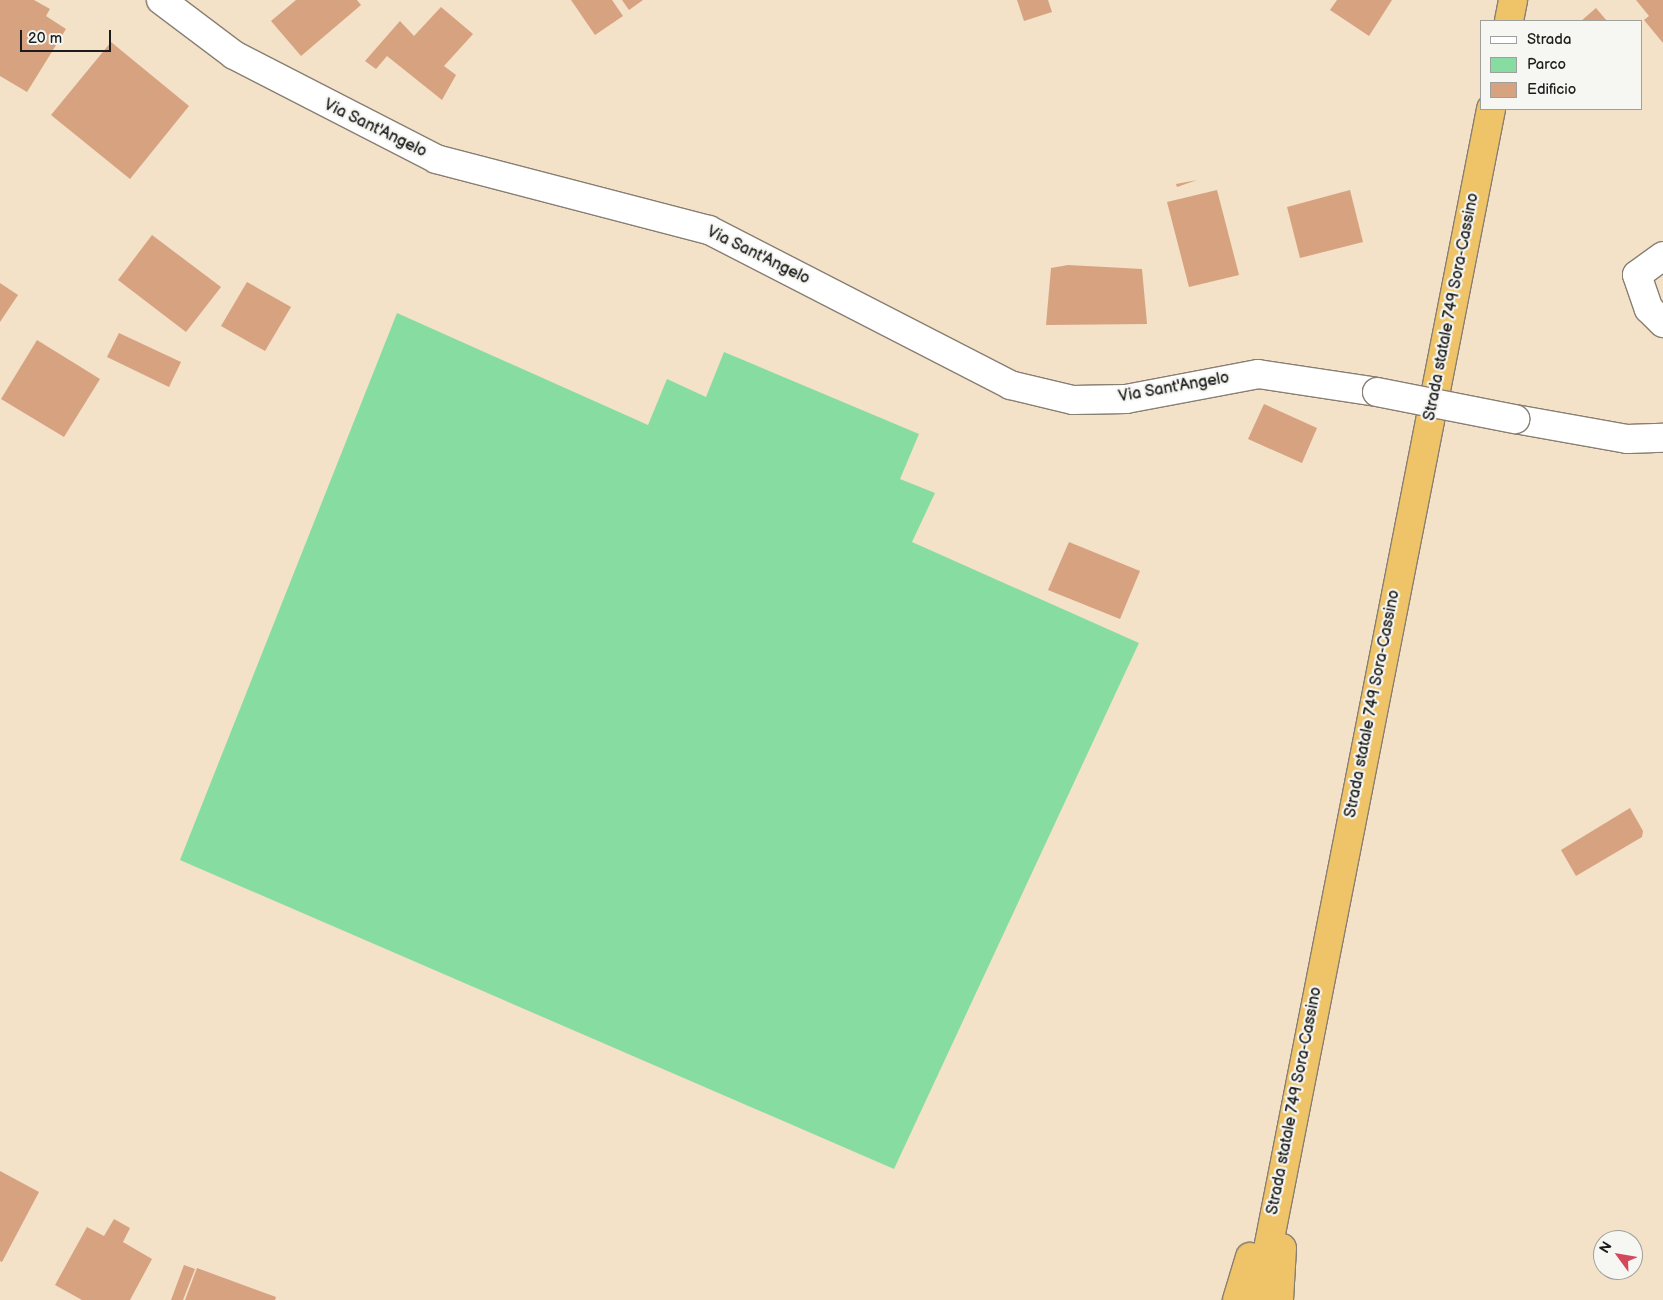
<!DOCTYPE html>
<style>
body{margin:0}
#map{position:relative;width:1663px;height:1300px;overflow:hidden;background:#f3e1c8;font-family:"Balsamiq Sans",sans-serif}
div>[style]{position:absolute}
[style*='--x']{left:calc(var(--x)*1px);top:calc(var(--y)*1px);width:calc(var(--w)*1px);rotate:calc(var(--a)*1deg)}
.green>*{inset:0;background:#87dda1}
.building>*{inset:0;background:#d7a280}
.roads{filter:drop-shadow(1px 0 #887e72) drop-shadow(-1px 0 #887e72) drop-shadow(0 1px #887e72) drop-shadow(0 -1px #887e72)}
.minor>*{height:28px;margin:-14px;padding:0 14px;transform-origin:14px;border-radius:14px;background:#fff}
.highway>*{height:28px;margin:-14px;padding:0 14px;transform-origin:14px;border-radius:14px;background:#efc469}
.bridges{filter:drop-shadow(1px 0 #887e72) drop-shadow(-1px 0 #887e72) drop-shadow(0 1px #887e72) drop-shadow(0 -1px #887e72)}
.minor-bridge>*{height:28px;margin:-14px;padding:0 14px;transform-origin:14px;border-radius:14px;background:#fff}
span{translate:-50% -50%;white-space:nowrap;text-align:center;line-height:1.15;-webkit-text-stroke:4.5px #f6f6f2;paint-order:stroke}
.street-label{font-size:16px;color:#1c1c1c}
.legend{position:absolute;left:1480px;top:20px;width:162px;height:90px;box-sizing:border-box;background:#f6f6f2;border:1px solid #9f9f9c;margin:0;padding:6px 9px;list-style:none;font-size:15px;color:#1c1c1c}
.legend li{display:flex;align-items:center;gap:10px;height:25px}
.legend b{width:25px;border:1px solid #9f9f9c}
.north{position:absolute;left:1593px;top:1230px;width:50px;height:50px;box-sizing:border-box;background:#f6f6f2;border:1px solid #9f9f9c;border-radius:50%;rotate:302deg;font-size:14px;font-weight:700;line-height:20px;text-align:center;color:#1c1c1c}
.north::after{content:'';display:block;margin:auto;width:18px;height:22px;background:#d1495b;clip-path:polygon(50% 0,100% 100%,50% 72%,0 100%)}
.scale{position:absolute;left:20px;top:30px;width:91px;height:22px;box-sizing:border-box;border:2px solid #1c1c1c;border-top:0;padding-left:6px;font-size:15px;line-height:18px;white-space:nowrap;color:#1c1c1c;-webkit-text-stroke:4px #f6f6f2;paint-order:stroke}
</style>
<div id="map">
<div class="green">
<div style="clip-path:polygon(397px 313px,648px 425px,667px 379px,706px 397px,724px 352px,919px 434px,900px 479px,935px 493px,912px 542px,1139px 643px,894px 1169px,180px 860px)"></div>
</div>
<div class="building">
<div style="clip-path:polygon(0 0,34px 0,50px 9px,46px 16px,66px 29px,27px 92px,0 76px)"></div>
<div style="clip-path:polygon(296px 0,357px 0,361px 5px,301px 56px,271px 21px)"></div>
<div style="clip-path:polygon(571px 0,612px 0,623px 16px,595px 35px)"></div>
<div style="clip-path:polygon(622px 0,643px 0,629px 10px)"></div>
<div style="clip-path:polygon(1017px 0,1048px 0,1052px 12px,1024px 21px)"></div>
<div style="clip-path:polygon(1337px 0,1392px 0,1369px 36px,1330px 10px)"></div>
<div style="clip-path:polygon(1636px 0,1663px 0,1663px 43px,1644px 20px,1649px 16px)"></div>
<div style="clip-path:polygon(441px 7px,473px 34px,444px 66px,456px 75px,442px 100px,387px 56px,376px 69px,365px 61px,400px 21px,414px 36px)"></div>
<div style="clip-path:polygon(1596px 8px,1607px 21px,1581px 21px)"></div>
<div style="clip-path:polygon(111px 42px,189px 106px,130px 179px,51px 115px)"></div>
<div style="clip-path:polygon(1197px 180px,1177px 187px,1176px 184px)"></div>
<div style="clip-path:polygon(1217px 190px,1239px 275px,1189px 287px,1167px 202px)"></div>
<div style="clip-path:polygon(1350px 190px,1363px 242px,1300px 258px,1287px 207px)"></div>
<div style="clip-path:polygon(152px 235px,221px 287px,186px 332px,118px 280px)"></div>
<div style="clip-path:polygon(1068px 265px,1142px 269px,1147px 324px,1046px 325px,1051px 268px)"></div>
<div style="clip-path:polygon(247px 282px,291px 307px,265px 351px,221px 326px)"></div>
<div style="clip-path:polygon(0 283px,18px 295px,0 322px)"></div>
<div style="clip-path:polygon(119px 333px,181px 362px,169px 387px,107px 357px)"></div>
<div style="clip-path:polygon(37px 340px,100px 379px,64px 437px,1px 399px)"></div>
<div style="clip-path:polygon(1264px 404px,1317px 428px,1302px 463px,1248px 439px)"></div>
<div style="clip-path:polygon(1069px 542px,1140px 571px,1120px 619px,1048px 590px)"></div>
<div style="clip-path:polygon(1630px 808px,1643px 831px,1642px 837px,1576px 876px,1561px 850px)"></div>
<div style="clip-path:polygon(0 1171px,39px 1192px,2px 1262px,0 1261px)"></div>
<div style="clip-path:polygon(114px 1219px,130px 1228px,123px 1242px,152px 1259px,130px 1300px,82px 1300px,55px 1285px,87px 1227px,104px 1236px)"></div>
<div style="clip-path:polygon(184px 1265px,195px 1269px,183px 1300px,171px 1300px)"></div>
<div style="clip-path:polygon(197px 1268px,276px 1297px,275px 1300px,185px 1300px)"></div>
</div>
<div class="roads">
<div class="minor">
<div style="--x:161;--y:0;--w:91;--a:37"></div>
<div style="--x:234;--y:55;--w:227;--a:27.2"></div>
<div style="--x:436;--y:159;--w:282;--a:14.6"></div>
<div style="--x:709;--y:230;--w:339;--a:27.2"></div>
<div style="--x:1010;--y:385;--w:65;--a:13.4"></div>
<div style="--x:1073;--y:400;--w:53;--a:-1.1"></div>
<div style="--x:1126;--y:399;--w:134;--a:-10.7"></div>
<div style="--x:1258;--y:374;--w:120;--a:8.6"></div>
<div style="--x:1663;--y:256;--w:32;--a:144"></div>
<div style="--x:1637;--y:275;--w:36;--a:71"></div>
<div style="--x:1649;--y:309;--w:20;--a:45"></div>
<div style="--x:1515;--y:419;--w:114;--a:10.1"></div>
<div style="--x:1627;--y:439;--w:36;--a:-2"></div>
</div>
<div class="highway">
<div style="--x:1509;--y:21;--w:21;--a:-79"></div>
<div style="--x:1237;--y:1300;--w:45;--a:-73.2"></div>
<div style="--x:1258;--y:1300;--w:1214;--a:-78.93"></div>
<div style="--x:1279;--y:1300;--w:52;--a:-86.7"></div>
</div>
</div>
<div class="bridges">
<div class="minor-bridge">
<div style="--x:1377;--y:392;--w:141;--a:11.1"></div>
</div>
</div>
<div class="street-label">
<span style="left:375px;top:129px;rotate:26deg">Via Sant'Angelo</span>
<span style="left:758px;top:256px;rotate:26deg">Via Sant'Angelo</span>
<span style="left:1452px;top:307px;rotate:-79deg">Strada statale 749 Sora-Cassino</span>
<span style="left:1174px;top:388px;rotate:-10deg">Via Sant'Angelo</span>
<span style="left:1373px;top:704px;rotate:-79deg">Strada statale 749 Sora-Cassino</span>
<span style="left:1295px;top:1101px;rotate:-79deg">Strada statale 749 Sora-Cassino</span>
</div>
<ul class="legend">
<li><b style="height:6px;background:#fff"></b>Strada</li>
<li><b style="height:14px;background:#87dda1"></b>Parco</li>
<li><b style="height:14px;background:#d7a280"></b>Edificio</li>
</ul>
<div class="north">N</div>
<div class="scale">20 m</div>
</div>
